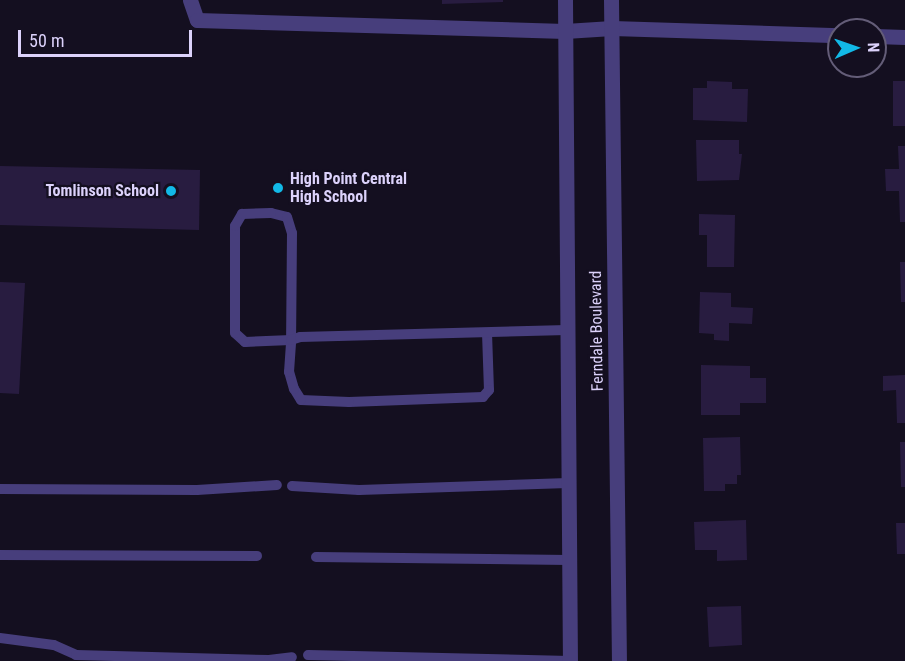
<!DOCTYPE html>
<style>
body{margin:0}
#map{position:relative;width:905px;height:661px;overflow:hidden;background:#140f20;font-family:"Roboto Condensed",sans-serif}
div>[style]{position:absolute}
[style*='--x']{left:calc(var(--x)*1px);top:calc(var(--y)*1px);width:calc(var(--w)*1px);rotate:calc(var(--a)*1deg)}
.building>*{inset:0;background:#281c40}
.service>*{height:10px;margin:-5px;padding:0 5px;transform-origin:5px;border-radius:5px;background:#473e7c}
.minor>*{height:15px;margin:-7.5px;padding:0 7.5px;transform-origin:7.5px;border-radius:7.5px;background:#473e7c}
.dots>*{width:16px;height:16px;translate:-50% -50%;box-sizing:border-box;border:3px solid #140f20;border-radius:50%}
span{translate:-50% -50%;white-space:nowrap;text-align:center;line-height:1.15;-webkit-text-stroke:4.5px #140f20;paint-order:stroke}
.poi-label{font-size:16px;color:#dcd2fb;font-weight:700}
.left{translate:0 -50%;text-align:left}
.right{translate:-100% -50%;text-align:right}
.street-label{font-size:16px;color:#dcd2fb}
.north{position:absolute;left:827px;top:18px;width:60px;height:60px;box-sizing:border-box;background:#140f20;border:2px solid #645d78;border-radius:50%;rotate:88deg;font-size:16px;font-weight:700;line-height:24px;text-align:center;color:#dcd2fb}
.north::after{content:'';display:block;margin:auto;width:21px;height:27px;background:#12b9e7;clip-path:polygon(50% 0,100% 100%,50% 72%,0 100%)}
.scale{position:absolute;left:18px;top:30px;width:174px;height:27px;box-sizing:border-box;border:3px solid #dcd2fb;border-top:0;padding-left:8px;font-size:18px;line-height:21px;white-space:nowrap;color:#dcd2fb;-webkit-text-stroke:4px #140f20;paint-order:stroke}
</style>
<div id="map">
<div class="building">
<div style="clip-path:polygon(442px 0,503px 0,503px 2px,442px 4px)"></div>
<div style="clip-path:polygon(707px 81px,732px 82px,732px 89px,748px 89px,747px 122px,693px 120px,693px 88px,707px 88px)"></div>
<div style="clip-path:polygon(893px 81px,905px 81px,905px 126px,893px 126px)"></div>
<div style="clip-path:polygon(696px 140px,739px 140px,739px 154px,742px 154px,739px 180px,697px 181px)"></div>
<div style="clip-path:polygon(898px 146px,905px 146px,905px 222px,900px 222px,899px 191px,886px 191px,885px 169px,899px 169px)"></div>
<div style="clip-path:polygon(0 166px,200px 170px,199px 230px,0 225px)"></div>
<div style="clip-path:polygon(699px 214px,735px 215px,734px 267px,707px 267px,707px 235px,699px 235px)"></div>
<div style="clip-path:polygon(900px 262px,905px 262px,905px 302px,901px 302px)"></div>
<div style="clip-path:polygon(0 282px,25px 283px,19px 394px,0 393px)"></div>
<div style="clip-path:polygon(700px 292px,731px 293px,731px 307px,753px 308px,752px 324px,729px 323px,729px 341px,714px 340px,714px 334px,699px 333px)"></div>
<div style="clip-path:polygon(701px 365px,750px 366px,750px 378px,766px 378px,766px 403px,740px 403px,740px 415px,701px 415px)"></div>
<div style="clip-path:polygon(905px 375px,905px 423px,897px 423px,896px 390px,883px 391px,883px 376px)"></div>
<div style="clip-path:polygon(740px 437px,741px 475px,737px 475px,737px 484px,725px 484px,725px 491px,704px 491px,703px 438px)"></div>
<div style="clip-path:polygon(900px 442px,905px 442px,905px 487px,901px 487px)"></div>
<div style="clip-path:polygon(746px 520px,747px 560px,717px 561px,717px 550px,695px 550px,694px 522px)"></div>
<div style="clip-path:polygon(896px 523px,905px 523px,905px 554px,897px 554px)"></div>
<div style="clip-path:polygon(741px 606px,742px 645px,709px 647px,707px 607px)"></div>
</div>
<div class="service">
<div style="--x:271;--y:213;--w:16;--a:14"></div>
<div style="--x:287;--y:217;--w:17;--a:73"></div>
<div style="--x:292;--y:233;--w:107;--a:90.5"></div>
<div style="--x:291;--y:340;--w:46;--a:177.5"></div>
<div style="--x:245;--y:342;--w:13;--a:-138"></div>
<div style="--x:235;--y:333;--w:107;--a:-90"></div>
<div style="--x:235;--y:226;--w:14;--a:-60"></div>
<div style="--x:242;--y:214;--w:29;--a:-2"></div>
<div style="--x:487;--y:333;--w:57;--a:88"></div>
<div style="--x:489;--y:390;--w:9;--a:131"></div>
<div style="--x:483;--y:397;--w:134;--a:177.9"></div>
<div style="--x:349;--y:402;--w:48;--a:-177.6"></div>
<div style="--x:301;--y:400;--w:13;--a:-122"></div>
<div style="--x:294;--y:389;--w:18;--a:-106"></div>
<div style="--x:289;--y:372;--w:32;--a:-86"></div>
<div style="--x:291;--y:340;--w:9;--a:-18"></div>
<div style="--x:300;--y:337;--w:267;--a:-1.5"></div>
<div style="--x:292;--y:486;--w:67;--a:3.4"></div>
<div style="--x:359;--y:490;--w:209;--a:-1.9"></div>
<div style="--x:0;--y:489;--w:197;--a:0.3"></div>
<div style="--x:197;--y:490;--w:80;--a:-3.6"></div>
<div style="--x:0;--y:555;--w:257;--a:0.2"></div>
<div style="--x:316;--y:557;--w:253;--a:0.7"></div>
<div style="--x:0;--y:638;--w:54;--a:7.4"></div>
<div style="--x:54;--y:645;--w:24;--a:24"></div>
<div style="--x:76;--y:655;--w:193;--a:1.5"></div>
<div style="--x:269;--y:660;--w:23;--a:-7"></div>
<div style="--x:308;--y:655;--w:262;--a:1.3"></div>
</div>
<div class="minor">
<div style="--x:190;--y:0;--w:21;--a:71"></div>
<div style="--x:197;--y:20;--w:368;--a:1.7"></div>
<div style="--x:565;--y:31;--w:47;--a:-3.7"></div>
<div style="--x:612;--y:28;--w:227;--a:1.8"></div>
<div style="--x:565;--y:0;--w:661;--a:89.57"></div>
<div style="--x:611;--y:0;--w:661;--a:89.31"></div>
<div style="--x:875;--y:36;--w:30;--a:2"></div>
</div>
<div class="dots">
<div style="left:278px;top:188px;background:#12b9e7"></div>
<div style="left:171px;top:191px;background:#12b9e7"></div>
</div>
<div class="poi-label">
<span class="left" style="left:290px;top:188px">High Point Central<br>High School</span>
<span class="right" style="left:159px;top:191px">Tomlinson School</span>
</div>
<div class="street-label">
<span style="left:597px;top:331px;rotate:-91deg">Ferndale Boulevard</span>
</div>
<div class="north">N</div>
<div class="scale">50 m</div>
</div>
